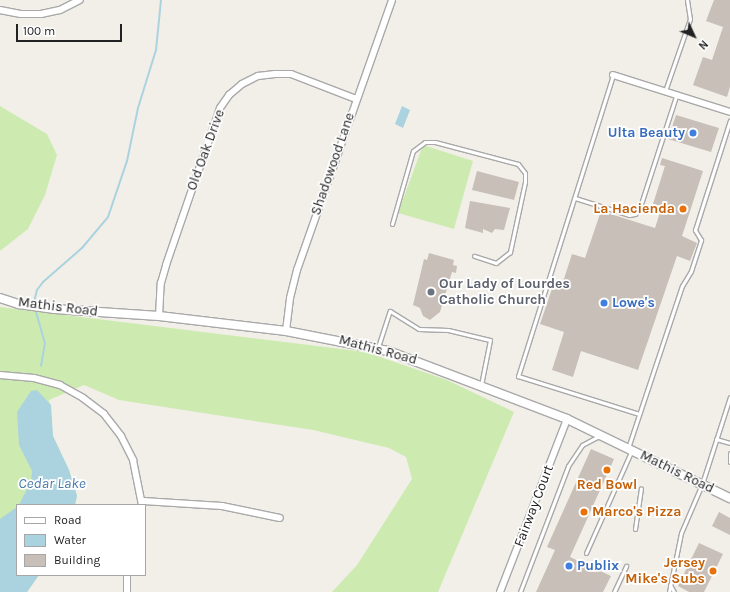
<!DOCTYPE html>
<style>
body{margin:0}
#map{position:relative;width:730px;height:592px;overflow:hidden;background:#f2efe9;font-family:Karla,sans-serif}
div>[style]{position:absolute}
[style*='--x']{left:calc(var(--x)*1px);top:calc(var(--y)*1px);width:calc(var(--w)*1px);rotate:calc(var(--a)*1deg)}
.grass>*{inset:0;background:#cdebb0}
.water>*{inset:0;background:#aad3df}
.stream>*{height:2px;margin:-1px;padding:0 1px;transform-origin:1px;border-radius:1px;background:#aad3df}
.building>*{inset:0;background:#c7bfb8}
.roads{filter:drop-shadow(1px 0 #a9a9a9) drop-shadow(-1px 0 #a9a9a9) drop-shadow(0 1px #a9a9a9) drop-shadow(0 -1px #a9a9a9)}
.service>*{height:3px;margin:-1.5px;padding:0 1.5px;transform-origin:1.5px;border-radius:1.5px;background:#fff}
.minor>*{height:6px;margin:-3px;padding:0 3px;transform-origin:3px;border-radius:3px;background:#fff}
.tertiary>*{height:8px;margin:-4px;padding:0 4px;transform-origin:4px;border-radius:4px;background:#fff}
.dots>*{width:11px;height:11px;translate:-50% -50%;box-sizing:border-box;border:2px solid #fff;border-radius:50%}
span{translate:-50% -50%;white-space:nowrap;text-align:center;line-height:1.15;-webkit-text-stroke:3.5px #fff;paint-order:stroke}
.shop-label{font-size:14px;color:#366cbe;font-weight:700}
.right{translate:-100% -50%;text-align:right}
.left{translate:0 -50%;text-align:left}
.street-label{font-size:14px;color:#222}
.food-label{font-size:14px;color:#c56008;font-weight:700}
.worship-label{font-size:14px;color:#5b616d;font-weight:700}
.water-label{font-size:15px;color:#4a7aab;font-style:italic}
.legend{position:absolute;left:16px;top:504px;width:130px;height:72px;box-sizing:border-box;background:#fff;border:1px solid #a7a7a7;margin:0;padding:5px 7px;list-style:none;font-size:12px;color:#222}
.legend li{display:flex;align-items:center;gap:8px;height:20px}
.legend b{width:20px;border:1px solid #a7a7a7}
.north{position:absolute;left:674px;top:16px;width:40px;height:40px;-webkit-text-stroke:3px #fff;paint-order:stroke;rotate:134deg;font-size:11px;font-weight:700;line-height:16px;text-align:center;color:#222}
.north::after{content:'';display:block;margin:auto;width:14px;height:18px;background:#222;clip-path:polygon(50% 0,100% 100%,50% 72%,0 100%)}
.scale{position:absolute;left:16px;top:24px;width:106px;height:18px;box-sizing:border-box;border:2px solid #222;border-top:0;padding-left:5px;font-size:12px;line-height:14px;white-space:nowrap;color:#222;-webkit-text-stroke:3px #fff;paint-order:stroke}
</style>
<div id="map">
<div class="grass">
<div style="clip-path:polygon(0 106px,47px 134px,57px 155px,45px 195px,28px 229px,0 251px)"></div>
<div style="clip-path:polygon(423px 145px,473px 161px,454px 229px,398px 213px)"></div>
<div style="clip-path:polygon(0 307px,366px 352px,447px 380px,514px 412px,438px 592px,332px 592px,357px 565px,412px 479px,406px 457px,389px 448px,313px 430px,119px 400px,84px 385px,49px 400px,53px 436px,69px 470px,77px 496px,75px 505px,17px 505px,17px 575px,39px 575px,27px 592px,0 592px)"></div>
</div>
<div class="water">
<div style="clip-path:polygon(402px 106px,410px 110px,403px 128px,395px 124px)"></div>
<div style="clip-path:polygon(37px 390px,51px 405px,53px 436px,69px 470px,77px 496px,75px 505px,19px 505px,31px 481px,32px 471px,19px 445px,17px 412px,31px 391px)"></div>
<div style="clip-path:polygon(17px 507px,17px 575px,39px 575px,27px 592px,0 592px,0 519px)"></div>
</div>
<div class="stream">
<div style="--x:34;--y:302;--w:12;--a:-76"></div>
<div style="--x:37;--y:290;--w:10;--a:-53"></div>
<div style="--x:43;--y:282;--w:52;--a:-41.1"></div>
<div style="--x:82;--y:248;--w:40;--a:-50"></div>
<div style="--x:108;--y:217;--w:59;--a:-71.3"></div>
<div style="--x:127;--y:161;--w:54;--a:-78.3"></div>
<div style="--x:138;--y:108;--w:61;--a:-72.8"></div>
<div style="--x:156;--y:50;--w:50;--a:-84.3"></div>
<div style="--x:36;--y:312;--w:32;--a:74"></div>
<div style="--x:45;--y:343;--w:23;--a:100"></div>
</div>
<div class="building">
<div style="clip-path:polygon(714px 0,730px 0,730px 87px,727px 97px,693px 85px,703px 57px,712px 60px,723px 27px,706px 21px)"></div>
<div style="clip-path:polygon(676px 115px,719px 128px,711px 152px,668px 139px)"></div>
<div style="clip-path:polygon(662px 158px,703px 171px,682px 236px,697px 243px,690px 261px,677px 256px,638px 370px,581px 351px,573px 377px,552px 370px,564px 332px,540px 324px,555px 280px,563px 282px,572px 254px,585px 258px,601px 211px,655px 228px,662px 206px,653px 204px,665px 166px,660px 165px)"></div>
<div style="clip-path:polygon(477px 171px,519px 182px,514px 200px,472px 190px)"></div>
<div style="clip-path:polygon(470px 201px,510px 208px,504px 230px,495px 229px,492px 233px,483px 229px,483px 233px,465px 228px)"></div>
<div style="clip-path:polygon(429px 253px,454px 260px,453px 265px,457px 266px,456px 273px,452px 272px,440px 312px,430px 320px,423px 316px,420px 308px,413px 305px,424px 259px,427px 260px)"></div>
<div style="clip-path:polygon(591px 449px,614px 459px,570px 557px,611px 576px,603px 592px,536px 592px,555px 550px,547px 547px)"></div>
<div style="clip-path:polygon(719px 512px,730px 518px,730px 535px,712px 526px)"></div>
<div style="clip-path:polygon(699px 543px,723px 554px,704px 592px,689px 592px,678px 586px)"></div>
</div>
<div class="roads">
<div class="service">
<div style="--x:613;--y:75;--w:316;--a:107.5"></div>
<div style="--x:518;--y:376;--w:127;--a:17.4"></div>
<div style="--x:665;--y:91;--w:76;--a:-70.9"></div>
<div style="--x:690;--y:19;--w:19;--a:-99"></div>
<div style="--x:575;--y:198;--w:57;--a:17.5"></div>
<div style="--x:629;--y:215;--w:6;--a:-9"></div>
<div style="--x:635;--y:214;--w:9;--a:-54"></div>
<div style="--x:640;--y:207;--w:117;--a:-72"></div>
<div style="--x:392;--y:224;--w:76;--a:-74"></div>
<div style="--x:413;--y:151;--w:15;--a:-37"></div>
<div style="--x:425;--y:142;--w:10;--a:0"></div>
<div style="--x:435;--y:142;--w:86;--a:14.8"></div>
<div style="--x:518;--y:164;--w:11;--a:52"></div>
<div style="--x:525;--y:173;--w:9;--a:90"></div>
<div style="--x:525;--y:182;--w:72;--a:102.1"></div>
<div style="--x:510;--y:252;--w:18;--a:142"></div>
<div style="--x:496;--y:263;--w:23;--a:-162"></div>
<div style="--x:378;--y:347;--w:38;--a:-72"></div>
<div style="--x:390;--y:311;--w:34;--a:32"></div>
<div style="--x:419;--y:329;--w:29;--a:2"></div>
<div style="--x:448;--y:330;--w:43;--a:13.4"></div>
<div style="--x:490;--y:340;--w:46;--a:101.3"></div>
<div style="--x:716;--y:439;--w:15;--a:16"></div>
<div style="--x:628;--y:448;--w:171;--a:-71.6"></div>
<div style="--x:682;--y:286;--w:17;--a:-59"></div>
<div style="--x:691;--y:271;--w:33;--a:-72"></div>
<div style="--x:701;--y:240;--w:12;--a:-121"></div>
<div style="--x:695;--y:230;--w:115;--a:-72.3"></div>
<div style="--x:730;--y:462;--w:9;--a:-90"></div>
<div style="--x:635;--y:529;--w:41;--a:-81.7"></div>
<div style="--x:586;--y:553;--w:111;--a:-66"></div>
<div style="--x:670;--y:585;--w:8;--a:60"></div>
<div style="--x:520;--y:592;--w:135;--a:-69.1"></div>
<div style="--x:568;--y:466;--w:25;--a:-56"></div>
<div style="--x:582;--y:445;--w:19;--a:-28"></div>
<div style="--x:614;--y:592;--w:29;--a:-65"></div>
<div style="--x:669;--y:592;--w:60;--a:-78.5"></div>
<div style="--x:681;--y:533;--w:53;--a:-66.8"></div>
<div style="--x:702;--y:484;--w:91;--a:-72.2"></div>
</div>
<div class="minor">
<div style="--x:0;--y:10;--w:21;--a:11"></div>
<div style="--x:21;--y:14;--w:20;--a:0"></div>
<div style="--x:41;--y:14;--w:19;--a:-12"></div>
<div style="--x:60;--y:10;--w:22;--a:-27"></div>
<div style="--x:613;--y:75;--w:123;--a:17.5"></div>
<div style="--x:159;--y:316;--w:33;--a:-87"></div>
<div style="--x:161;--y:283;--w:19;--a:-74"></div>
<div style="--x:166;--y:265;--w:166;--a:-71"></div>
<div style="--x:220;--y:108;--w:16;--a:-55"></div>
<div style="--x:229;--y:95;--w:17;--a:-40"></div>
<div style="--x:242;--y:84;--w:18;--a:-27"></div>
<div style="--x:258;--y:76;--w:17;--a:-7"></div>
<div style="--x:275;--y:74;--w:16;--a:0"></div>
<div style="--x:291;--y:74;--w:70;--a:21"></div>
<div style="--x:286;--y:331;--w:33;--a:-83"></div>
<div style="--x:290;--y:298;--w:29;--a:-76"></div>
<div style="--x:297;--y:270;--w:286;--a:-70.6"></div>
<div style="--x:0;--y:375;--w:34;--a:5"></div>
<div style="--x:34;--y:378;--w:27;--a:15"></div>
<div style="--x:60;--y:385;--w:26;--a:29"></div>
<div style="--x:83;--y:398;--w:26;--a:37"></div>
<div style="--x:104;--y:414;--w:28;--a:52"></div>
<div style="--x:121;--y:436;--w:27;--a:63"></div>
<div style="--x:133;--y:460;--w:46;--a:78.7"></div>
<div style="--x:143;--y:501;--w:79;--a:3.6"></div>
<div style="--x:222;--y:506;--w:59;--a:11.7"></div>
<div style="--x:127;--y:575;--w:17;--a:90"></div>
<div style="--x:500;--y:592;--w:186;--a:-68.8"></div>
</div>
<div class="tertiary">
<div style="--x:0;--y:298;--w:20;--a:18"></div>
<div style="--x:19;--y:304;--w:36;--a:8"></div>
<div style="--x:55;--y:309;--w:104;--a:3.9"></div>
<div style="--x:159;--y:316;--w:128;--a:6.7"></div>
<div style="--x:286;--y:331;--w:104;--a:11.1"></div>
<div style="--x:388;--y:351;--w:191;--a:20.8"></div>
<div style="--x:567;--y:419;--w:181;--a:25.9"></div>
</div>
</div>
<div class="dots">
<div style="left:693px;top:133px;background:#3f7fe0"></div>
<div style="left:683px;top:209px;background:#e8710a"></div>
<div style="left:431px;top:292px;background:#6b7280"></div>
<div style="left:604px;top:303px;background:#3f7fe0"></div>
<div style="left:607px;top:470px;background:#e8710a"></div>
<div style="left:584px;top:512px;background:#e8710a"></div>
<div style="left:569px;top:566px;background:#3f7fe0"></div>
<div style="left:713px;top:571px;background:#e8710a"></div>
</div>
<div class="shop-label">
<span class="right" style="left:685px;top:133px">Ulta Beauty</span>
<span class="left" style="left:612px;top:303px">Lowe's</span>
<span class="left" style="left:577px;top:566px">Publix</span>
</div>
<div class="street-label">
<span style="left:206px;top:150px;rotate:-70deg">Old Oak Drive</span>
<span style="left:333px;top:164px;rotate:-71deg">Shadowood Lane</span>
<span style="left:58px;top:307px;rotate:7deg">Mathis Road</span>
<span style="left:378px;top:350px;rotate:15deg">Mathis Road</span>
<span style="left:677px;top:472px;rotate:26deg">Mathis Road</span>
<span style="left:534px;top:506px;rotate:-69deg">Fairway Court</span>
</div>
<div class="food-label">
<span class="right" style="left:675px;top:209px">La Hacienda</span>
<span style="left:607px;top:485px">Red Bowl</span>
<span class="left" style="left:592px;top:512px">Marco's Pizza</span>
<span class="right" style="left:705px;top:571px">Jersey<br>Mike's Subs</span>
</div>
<div class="worship-label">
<span class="left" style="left:439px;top:292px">Our Lady of Lourdes<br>Catholic Church</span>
</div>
<div class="water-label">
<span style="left:52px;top:484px">Cedar Lake</span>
</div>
<ul class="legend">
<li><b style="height:5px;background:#fff"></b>Road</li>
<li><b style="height:11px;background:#aad3df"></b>Water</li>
<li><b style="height:11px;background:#c7bfb8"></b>Building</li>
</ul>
<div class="north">N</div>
<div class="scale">100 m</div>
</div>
